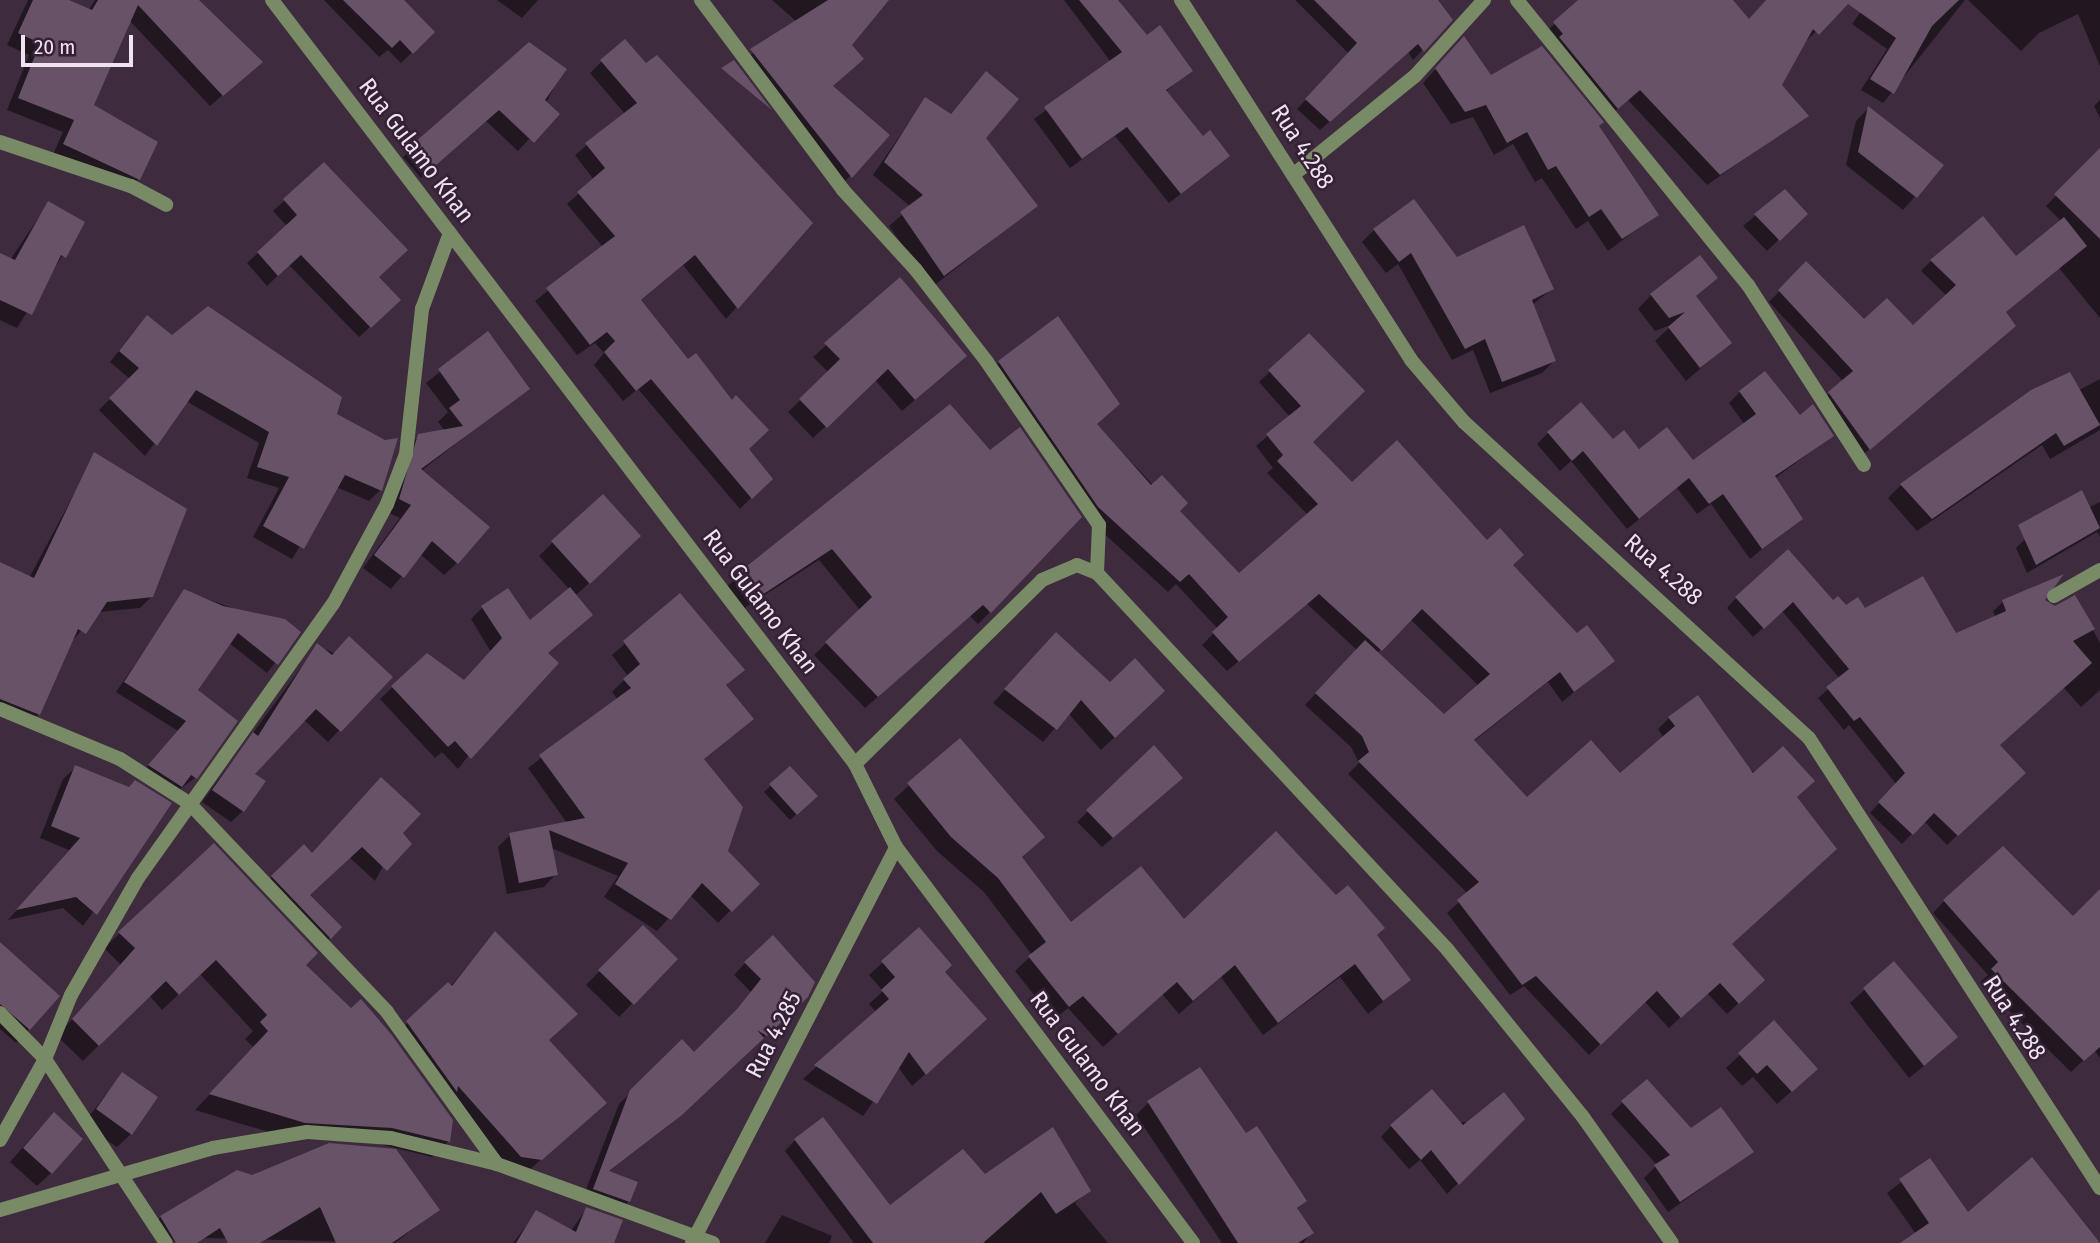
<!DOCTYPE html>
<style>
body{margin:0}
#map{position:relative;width:2100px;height:1243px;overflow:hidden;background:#3e2b3e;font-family:"Fira Sans Condensed",sans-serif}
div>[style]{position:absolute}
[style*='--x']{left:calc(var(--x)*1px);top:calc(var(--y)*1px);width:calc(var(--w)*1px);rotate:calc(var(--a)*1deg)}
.shadow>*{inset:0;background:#0007}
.building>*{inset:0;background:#675267}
.minor>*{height:14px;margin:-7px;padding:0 7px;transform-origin:7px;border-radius:7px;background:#798a66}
.tertiary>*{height:14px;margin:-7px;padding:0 7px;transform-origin:7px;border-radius:7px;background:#798a66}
span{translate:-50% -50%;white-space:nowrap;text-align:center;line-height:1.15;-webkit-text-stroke:5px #342134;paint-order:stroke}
.street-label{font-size:24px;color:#f0e3f0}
.scale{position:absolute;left:21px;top:35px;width:112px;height:32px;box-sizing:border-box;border:4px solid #f0e3f0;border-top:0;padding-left:9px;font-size:21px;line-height:24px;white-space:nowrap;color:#f0e3f0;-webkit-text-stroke:5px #342134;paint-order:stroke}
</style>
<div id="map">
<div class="shadow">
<div style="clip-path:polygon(28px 0,65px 0,88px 11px,95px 0,197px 0,261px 62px,210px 106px,129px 20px,92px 106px,138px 179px,126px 191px,52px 157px,63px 132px,7px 110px,29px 55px,7px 45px)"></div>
<div style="clip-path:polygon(324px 0,402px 0,433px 32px,401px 63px,388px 50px,379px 57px)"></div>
<div style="clip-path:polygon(497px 0,538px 0,522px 18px)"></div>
<div style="clip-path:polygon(772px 0,886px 0,850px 45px,831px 87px,887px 135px,840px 187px,740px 62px,797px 22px)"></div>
<div style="clip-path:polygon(1064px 0,1116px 0,1146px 37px,1190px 71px,1165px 92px,1217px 166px,1169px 203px,1115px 136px,1070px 168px,1034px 119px,1111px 62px)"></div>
<div style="clip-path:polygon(1295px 0,1435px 0,1451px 20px,1413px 60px,1408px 52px,1320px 130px,1297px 109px,1349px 54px)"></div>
<div style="clip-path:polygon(1582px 0,1730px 0,1749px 21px,1768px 0,1849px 0,1804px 43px,1780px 86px,1806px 116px,1707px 185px,1628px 100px,1605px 120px,1542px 35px)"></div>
<div style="clip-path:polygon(1869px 0,1965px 0,1883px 103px,1861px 90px,1887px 49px,1852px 24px)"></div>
<div style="clip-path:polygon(1968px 0,2100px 0,2100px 66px,2078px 14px,2039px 33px,2021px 51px)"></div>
<div style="clip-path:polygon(529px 44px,563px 68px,529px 139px,518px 151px,486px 121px,421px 178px,403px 157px)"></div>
<div style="clip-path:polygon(1451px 52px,1491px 78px,1597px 126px,1656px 215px,1608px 251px,1588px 221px,1576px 229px,1542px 178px,1535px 182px,1513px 144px,1494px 155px,1473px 117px,1451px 124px,1423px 83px)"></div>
<div style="clip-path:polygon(602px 61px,646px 66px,811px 223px,726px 319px,683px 265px,640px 301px,770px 479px,740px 509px,638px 389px,623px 401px,594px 365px,604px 353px,595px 343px,577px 355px,535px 301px,603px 247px,567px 204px,594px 180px,575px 155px,625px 114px,590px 73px)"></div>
<div style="clip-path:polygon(975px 85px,983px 138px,1036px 206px,932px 287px,889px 226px,911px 207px,873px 175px,925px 99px,950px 115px)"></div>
<div style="clip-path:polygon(2100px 100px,2100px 118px,2094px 106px)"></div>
<div style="clip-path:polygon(1869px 108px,1941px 166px,1903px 210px,1846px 165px,1856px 121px)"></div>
<div style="clip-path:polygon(2100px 151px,2100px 318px,2059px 268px,2004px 313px,2004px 336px,1859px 458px,1819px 403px,1843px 381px,1769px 302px,1806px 264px,1864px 321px,1913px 328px,1947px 296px,1921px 271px,1931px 261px,2016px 258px,2061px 221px,2046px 206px)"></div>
<div style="clip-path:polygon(324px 164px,388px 311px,359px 337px,289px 265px,267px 286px,247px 263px,287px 226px,273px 211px)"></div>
<div style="clip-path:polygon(1784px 192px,1805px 214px,1767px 251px,1743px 226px)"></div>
<div style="clip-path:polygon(48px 204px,83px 223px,17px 328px,0 320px,0 255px,10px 260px)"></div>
<div style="clip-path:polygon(1374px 230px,1552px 289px,1532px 305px,1554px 361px,1542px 373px,1490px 393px,1473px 350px,1452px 360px,1398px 264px,1386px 273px,1362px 242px)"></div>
<div style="clip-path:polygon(1716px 278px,1695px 297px,1730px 343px,1686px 381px,1655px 341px,1673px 324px,1655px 331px,1638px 309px,1651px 295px)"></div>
<div style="clip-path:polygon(900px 280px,965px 356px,902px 411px,875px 380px,813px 438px,788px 412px,829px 373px,813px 357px)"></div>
<div style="clip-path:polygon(136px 329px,172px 337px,384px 442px,396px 440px,380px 490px,369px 501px,336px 487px,292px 559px,253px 537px,279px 488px,247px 478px,259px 443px,186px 401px,145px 456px,99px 410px,130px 379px,110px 362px)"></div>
<div style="clip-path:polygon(488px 334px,528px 388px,421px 471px,457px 563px,444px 575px,420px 554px,391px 589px,363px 568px,400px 518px,387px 512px,406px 449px,419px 436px,445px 431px,438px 422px,448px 412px,426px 383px)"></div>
<div style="clip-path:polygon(evenodd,1308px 336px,1311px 442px,1352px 485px,1486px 543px,1576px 636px,1612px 661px,1562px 702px,1548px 682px,1473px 742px,1527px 800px,1620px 775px,1664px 738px,1658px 729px,1669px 718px,1795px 798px,1730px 945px,1751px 991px,1727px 1014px,1707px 993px,1669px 1028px,1644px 1001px,1589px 1055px,1524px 986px,1510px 995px,1447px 913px,1468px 894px,1348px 774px,1359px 763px,1351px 747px,1305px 705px,1357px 650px,1307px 604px,1227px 671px,1202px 645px,1218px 629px,1176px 584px,1168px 592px,1087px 518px,988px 373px,999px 362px,1095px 424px,1239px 575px,1308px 515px,1267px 473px,1273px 468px,1256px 446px,1290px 417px,1259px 382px,1308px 336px,1410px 619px,1479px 686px,1444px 717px,1377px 653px,1410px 619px)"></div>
<div style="clip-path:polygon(2100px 379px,2100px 430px,2050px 459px,2042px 445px,1917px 531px,1888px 498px,1901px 485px)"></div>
<div style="clip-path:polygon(1740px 392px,1832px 436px,1774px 479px,1800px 518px,1750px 559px,1711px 504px,1697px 514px,1677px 488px,1627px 529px,1571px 461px,1560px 471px,1537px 444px,1548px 433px,1613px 441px,1693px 463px,1745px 425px,1729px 403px)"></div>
<div style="clip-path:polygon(950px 406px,990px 612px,978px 624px,970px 616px,865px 708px,814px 655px,860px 610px,819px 560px,743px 609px,726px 587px)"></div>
<div style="clip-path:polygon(95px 455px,152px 596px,140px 608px,98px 612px,70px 643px,39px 714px,27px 726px,0 714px,0 564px,29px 578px)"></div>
<div style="clip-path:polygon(2100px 502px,2100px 537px,2097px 532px,2027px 573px,2016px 548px,2025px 539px)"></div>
<div style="clip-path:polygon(553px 542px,625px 550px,575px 596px,591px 615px,547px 654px,458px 769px,442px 752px,435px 758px,380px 699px,427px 655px,463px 682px,491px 652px,471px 619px,483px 607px,529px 623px,570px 590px,539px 556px)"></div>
<div style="clip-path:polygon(2059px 578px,2043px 601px,2055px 608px,2075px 597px,2100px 643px,2100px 690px,2081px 707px,2063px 687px,1998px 745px,2014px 782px,1947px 845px,1924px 821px,1902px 844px,1870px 813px,1896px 784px,1849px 725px,1844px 730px,1818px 698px,1840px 679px,1782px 611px,1753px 637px,1727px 608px,1736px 598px,1833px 603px,1956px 635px,1996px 618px,1993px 611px,2003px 602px)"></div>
<div style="clip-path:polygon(185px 591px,299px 632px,267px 673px,229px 643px,196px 690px,195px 778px,172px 795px,140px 775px,178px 731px,116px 692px)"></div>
<div style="clip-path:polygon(680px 596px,742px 670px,725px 686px,702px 760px,726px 852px,757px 884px,718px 923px,690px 895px,657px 931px,604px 897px,618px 876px,551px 848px,556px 874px,544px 887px,507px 894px,498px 847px,510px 835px,567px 823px,528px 768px,618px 700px,612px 692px,628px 676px,612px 655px)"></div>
<div style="clip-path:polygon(317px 646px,390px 677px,328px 742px,304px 720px,253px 774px,243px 811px,231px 822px,202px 802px)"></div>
<div style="clip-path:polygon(1043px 648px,1110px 684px,1150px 704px,1101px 750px,1068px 713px,1043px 742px,993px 703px)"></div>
<div style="clip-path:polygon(960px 740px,1043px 837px,1021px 858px,1071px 924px,1184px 921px,1375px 935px,1409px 980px,1368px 1014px,1340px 977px,1263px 1035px,1221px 977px,1179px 1014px,1162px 994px,1103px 1047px,1068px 1008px,1054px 1020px,1015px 971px,1032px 955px,984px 892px,937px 851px,894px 799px)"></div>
<div style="clip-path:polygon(1154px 747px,1170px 788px,1102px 847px,1077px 822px)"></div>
<div style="clip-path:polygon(76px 767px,169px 804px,83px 926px,63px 908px,8px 920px,69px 850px,40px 838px,63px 779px)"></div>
<div style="clip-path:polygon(790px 768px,816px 796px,790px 820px,764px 792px)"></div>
<div style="clip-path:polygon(401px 833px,375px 881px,349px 857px,307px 896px,340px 927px,319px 949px,261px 888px,272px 877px)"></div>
<div style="clip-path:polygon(2100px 891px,2100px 1058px,2094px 1050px,2071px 1072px,1980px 982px,1988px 975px,1933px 913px,1944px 901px,2073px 918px)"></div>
<div style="clip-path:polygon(643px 927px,676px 959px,619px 1017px,586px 985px)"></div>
<div style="clip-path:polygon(919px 929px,972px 1032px,912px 1086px,898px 1067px,863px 1116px,803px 1079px,876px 1012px,869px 1004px,883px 991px,869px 975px)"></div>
<div style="clip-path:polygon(120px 933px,304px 965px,451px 1120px,448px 1142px,432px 1157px,375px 1143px,289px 1138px,195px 1110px,254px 1048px,245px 1039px,253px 1031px,200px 974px,162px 1010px,149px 995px,83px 1061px,57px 1036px,121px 965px,104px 948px)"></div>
<div style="clip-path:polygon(495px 933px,547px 1041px,593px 1114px,528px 1171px,510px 1168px,395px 1034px,450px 987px)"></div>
<div style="clip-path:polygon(745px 963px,794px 1009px,668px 1126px,608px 1172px,629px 1201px,617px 1213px,582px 1200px,619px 1104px,682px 1042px,694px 1054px,726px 1023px,751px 992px,734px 975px)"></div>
<div style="clip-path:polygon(1894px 963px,1942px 1051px,1909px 1078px,1850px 1003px)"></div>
<div style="clip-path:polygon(18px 985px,29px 1029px,16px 1043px,0 1029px,0 1005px)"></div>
<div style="clip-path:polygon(1774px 1023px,1802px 1082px,1777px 1104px,1753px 1077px,1742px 1086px,1726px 1068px)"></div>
<div style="clip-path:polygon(122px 1074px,131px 1134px,117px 1147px,83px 1124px)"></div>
<div style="clip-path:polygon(1149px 1102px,1246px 1135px,1305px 1201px,1296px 1210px,1311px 1233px,1303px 1243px,1222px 1243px,1136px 1115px)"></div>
<div style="clip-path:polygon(1622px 1103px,1691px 1131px,1752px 1152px,1668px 1212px,1644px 1178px,1657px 1165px,1611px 1114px)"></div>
<div style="clip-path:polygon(1523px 1119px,1447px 1194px,1420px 1160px,1409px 1169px,1381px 1137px,1391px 1126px)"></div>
<div style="clip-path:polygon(40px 1128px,51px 1173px,37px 1186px,10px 1162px)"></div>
<div style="clip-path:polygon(795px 1140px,890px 1207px,985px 1177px,1089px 1190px,1075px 1203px,1108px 1243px,854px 1243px,785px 1151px)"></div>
<div style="clip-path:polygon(1930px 1160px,1968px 1215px,2096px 1243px,1907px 1243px,1916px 1234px,1887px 1193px)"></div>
<div style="clip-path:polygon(252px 1177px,437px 1210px,395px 1243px,207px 1238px,157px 1243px,149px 1229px,161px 1217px)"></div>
<div style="clip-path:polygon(586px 1209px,613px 1243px,513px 1243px,537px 1212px,571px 1231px)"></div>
<div style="clip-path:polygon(782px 1215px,832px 1236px,829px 1243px,765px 1243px)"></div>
</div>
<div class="building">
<div style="clip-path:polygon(33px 0,69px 0,92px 10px,98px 0,199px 0,263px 62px,223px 96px,138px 5px,94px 105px,158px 142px,140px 180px,63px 144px,74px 120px,18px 98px,40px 43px,18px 33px)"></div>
<div style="clip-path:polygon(343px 0,404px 0,435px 32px,413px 54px,400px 40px,392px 48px)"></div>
<div style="clip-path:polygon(828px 0,889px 0,852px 45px,864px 59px,833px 86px,890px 135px,852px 178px,750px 49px)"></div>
<div style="clip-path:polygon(1079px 0,1118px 0,1147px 35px,1160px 25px,1193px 71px,1166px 90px,1203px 136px,1210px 130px,1230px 156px,1181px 194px,1127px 127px,1082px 159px,1044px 107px,1122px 52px)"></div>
<div style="clip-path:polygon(1314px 0,1438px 0,1453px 20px,1424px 52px,1418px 44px,1330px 122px,1305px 99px,1357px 43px)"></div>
<div style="clip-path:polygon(1578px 0,1733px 0,1749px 19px,1766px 0,1959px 0,1932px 26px,1894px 94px,1870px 79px,1896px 38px,1848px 4px,1819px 35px,1813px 29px,1782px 85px,1809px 116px,1720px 175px,1640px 90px,1618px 109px,1559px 37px,1563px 34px,1553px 22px)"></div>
<div style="clip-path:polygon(1464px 36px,1491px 75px,1542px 46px,1604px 122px,1599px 126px,1659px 215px,1622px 239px,1601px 209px,1589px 217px,1556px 166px,1548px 170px,1527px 132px,1507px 143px,1486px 105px,1465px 112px,1435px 68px)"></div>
<div style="clip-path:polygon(625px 39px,646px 63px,657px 55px,813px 223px,738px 309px,695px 255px,641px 300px,688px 359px,696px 353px,732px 400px,736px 395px,769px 430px,749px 449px,773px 479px,752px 499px,651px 379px,636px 391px,604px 352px,615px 341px,607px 332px,590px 345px,546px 288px,615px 236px,577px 192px,605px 168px,585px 143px,637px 103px,600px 60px)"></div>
<div style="clip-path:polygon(529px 42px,567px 69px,545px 100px,560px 114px,534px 143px,499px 110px,434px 167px,413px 144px)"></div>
<div style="clip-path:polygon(734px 60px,772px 110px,721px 68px)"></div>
<div style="clip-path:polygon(986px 71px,1019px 99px,986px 138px,1038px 206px,944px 276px,900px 212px,923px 195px,884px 162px,925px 97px,951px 114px)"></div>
<div style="clip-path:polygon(1868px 106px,1944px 165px,1917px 198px,1858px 152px)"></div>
<div style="clip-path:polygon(2100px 148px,2100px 239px,2054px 194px)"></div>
<div style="clip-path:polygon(324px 162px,408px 250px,379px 277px,401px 300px,371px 328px,301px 255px,278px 276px,257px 252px,297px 215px,283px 199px)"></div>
<div style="clip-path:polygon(1785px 189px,1808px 214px,1780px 241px,1754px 214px)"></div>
<div style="clip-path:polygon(1414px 199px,1457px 257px,1524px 225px,1554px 289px,1532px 300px,1556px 361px,1502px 382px,1485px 339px,1465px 349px,1411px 253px,1399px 262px,1373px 229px)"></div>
<div style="clip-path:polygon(48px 201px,85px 222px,66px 258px,61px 255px,32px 315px,0 300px,0 253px,15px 260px)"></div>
<div style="clip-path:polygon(1983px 216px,2016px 256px,2064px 217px,2087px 246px,2006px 312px,2016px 326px,1870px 450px,1828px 392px,1853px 371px,1778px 290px,1806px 261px,1864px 319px,1887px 298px,1913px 325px,1956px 285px,1930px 260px)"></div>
<div style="clip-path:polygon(1700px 255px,1718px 278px,1696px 296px,1732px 343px,1700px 368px,1668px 327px,1685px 312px,1669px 318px,1650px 294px)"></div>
<div style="clip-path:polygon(900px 277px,967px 356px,915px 400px,888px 369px,827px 428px,799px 399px,840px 359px,824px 343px)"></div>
<div style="clip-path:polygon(208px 306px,342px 397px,337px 414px,385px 440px,398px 438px,382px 491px,345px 475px,304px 549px,263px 526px,289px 477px,257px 467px,269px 432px,196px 390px,157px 446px,109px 398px,139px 368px,119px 351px,147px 315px,172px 335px)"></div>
<div style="clip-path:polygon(1058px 316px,1120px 404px,1097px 424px,1151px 485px,1162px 475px,1188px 503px,1180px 511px,1239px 573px,1318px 504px,1277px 461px,1283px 455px,1266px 434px,1301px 406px,1268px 370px,1309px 333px,1365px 391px,1313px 442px,1352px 482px,1397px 440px,1487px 540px,1500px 528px,1524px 555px,1513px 565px,1577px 633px,1587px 625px,1615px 661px,1574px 692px,1560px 672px,1474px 740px,1527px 797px,1591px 740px,1620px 773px,1675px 726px,1668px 717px,1698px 695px,1753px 773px,1783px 746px,1815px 781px,1797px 797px,1837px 849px,1732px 944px,1765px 980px,1739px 1004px,1720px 983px,1681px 1018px,1657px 991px,1601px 1045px,1536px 976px,1522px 985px,1457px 900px,1479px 882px,1358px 761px,1369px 752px,1362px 736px,1315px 693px,1365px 640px,1444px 714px,1490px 674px,1422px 609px,1382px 651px,1319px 594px,1239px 662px,1212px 632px,1228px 617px,1189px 574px,1180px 582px,1098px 507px,998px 361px)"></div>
<div style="clip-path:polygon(488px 331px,530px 389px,421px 469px,490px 527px,458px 564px,432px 541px,404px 578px,374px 555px,411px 505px,399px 499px,418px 434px,463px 426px,449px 408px,460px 400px,438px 369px)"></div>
<div style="clip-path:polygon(1765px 371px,1800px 415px,1813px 404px,1834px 436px,1775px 476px,1803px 519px,1762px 549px,1723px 494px,1709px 504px,1689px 478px,1639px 519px,1583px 451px,1572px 461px,1547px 432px,1581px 402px,1613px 439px,1624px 430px,1639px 449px,1667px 427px,1693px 460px,1756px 414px,1739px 391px)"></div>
<div style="clip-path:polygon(2070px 372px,2100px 425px,2064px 446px,2056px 433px,1932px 519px,1900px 484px,2031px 390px)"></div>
<div style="clip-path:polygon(950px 404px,990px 450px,1020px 427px,1082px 517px,991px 613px,983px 605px,878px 697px,825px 642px,872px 597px,832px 549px,756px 599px,737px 574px)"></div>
<div style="clip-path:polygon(94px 452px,187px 509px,153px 597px,107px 602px,86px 634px,78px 629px,40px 715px,0 699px,0 562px,34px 578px)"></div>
<div style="clip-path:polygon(2082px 490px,2100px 528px,2036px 565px,2018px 525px)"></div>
<div style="clip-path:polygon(603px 494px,641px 536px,590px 584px,551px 541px)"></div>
<div style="clip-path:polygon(1788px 549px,1833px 600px,1838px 596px,1846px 605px,1858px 597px,1865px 608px,1923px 576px,1956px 633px,2006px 611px,2002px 600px,2064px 574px,2045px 600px,2055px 606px,2075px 595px,2095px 629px,2073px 641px,2092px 663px,2000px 745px,2026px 773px,1958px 836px,1934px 813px,1913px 835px,1878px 802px,1905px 773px,1860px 717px,1854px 721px,1826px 687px,1849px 669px,1793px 602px,1764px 629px,1735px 597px)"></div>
<div style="clip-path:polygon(570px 587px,593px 615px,548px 653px,559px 663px,471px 759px,455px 741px,448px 747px,391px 686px,427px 653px,464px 680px,502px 638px,481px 606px,508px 588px,530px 620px)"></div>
<div style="clip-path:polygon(184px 589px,223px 606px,285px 619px,301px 632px,278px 665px,238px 633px,198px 690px,238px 721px,197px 779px,191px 775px,182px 787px,148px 765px,186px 721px,124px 682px)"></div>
<div style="clip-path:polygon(680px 593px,745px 670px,726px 685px,754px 719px,704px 759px,743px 807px,728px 851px,760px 884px,732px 912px,702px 883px,671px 920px,615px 884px,628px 863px,549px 830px,558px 875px,519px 883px,509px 833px,585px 818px,539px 755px,631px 688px,623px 679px,640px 664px,623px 641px)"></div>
<div style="clip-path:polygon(1056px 632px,1110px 682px,1135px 658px,1165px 691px,1115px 738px,1081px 700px,1057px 730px,1004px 689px)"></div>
<div style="clip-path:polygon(349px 636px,393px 677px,341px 732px,316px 709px,255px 774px,266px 781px,244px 812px,212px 790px,253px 732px,258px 736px,317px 643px,332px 655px)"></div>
<div style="clip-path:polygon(960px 738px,1045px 837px,1022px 857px,1071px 922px,1141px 866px,1184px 919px,1276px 831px,1336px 895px,1348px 885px,1385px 928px,1377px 935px,1411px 980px,1383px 1001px,1355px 964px,1278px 1023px,1235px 965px,1193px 1001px,1177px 982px,1118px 1034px,1083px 996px,1069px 1007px,1028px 956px,1046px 942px,998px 878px,951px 837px,907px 783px)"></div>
<div style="clip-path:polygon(1154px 745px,1183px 778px,1113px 838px,1086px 810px)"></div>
<div style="clip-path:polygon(75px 765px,129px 787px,135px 780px,172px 803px,97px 915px,76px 897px,16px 910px,80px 838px,51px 826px)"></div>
<div style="clip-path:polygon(790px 766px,818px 796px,797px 815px,769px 784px)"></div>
<div style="clip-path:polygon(381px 777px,421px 814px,403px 833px,412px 844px,387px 871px,362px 847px,310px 895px,342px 927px,331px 939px,271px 876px,304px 844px,312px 853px)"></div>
<div style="clip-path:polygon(214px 843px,318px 953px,306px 965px,351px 1008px,361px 999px,391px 1034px,453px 1120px,450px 1142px,392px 1128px,305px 1123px,209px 1094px,268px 1031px,260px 1022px,267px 1015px,216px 960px,179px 995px,166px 981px,99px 1046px,72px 1019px,135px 948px,118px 932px)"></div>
<div style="clip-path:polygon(2003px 846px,2073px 916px,2100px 889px,2100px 1047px,2084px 1061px,1991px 969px,1998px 962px,1943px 900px)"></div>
<div style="clip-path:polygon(643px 925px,678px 959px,634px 1005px,598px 970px)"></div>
<div style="clip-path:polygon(919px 927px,952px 965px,945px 972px,987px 1019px,926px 1075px,909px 1052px,877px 1104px,814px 1065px,889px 999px,881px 990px,895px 977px,881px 961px)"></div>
<div style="clip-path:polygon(495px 931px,578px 1014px,549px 1040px,607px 1103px,542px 1160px,521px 1157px,458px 1086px,457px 1092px,406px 1021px,448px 982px,452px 986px)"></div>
<div style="clip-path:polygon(773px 935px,815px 982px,808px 997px,767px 1036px,757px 1030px,764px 1038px,682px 1115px,609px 1171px,638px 1182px,630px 1202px,593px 1189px,630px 1090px,682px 1039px,694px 1052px,737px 1009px,761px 979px,744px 962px)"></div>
<div style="clip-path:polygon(0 942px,60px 996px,30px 1030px,0 1004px)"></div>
<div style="clip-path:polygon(1894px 961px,1958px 1037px,1924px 1066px,1863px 988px)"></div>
<div style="clip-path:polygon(1774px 1020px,1818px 1069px,1792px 1092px,1767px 1065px,1757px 1074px,1738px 1053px)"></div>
<div style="clip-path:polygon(1200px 1067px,1246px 1133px,1257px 1126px,1307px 1201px,1297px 1208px,1314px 1233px,1298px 1243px,1238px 1243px,1147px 1101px)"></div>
<div style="clip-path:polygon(122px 1072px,158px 1097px,132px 1135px,96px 1109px)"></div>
<div style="clip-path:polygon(1647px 1079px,1691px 1128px,1721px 1107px,1754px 1152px,1680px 1202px,1654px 1165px,1670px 1155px,1621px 1101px)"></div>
<div style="clip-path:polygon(1432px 1089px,1463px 1125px,1504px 1092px,1525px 1119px,1459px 1185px,1431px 1150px,1421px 1160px,1390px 1125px)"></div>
<div style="clip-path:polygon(54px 1112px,83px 1139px,52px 1174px,23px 1148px)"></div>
<div style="clip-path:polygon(823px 1117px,890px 1205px,963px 1149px,985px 1174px,1053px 1127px,1091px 1191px,1056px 1214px,1041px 1192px,983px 1243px,873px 1243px,794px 1139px)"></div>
<div style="clip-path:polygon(329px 1143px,396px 1149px,440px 1210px,392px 1243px,336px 1243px,320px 1207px,260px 1243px,228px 1243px,220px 1228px,197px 1243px,176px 1243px,160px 1216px,237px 1170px,252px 1175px)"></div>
<div style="clip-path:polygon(2032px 1157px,2100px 1243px,1900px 1243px,1929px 1223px,1899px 1179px,1930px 1158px,1968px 1212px)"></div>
<div style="clip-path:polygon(586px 1207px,623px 1220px,614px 1243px,516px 1243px,536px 1210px,576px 1232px)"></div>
</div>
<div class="minor">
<div style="--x:272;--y:0;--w:961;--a:52.65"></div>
<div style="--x:855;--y:764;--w:93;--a:63.7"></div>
<div style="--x:896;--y:847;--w:495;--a:53.1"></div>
<div style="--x:701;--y:0;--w:237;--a:53.2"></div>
<div style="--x:843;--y:190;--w:108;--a:47.6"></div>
<div style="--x:916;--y:270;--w:116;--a:52.3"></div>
<div style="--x:987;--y:362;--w:198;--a:55.5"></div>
<div style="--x:1099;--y:525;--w:48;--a:92.4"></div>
<div style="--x:1517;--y:0;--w:367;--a:51"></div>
<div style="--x:1748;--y:285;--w:214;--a:57.2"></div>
<div style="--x:0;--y:142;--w:138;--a:18.6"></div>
<div style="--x:131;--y:186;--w:40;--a:28"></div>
<div style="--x:1293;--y:175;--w:157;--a:-39.1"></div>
<div style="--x:1415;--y:76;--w:103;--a:-47.8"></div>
<div style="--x:2054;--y:596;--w:53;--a:-29.5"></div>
<div style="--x:0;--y:709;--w:130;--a:22.6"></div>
<div style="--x:120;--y:759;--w:82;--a:32.5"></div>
<div style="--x:189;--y:803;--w:288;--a:46.5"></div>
<div style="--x:387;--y:1012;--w:188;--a:54.1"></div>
<div style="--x:855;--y:764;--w:262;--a:-44.5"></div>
<div style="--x:1042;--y:580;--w:38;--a:-23"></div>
<div style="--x:1077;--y:565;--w:22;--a:22"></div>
<div style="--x:1097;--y:573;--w:514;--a:47.05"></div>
<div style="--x:1447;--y:949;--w:216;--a:51"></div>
<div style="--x:1583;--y:1117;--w:154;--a:54.8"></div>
<div style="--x:0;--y:1013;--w:64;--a:45.6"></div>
<div style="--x:45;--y:1059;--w:220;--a:56.7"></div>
<div style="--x:0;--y:1140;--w:93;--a:-60.9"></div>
<div style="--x:45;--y:1059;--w:69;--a:-67.9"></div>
<div style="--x:71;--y:995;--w:135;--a:-60.2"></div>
<div style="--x:138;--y:878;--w:336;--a:-54.6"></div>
<div style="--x:333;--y:604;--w:114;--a:-61.6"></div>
<div style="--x:387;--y:504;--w:53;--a:-69.2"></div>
<div style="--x:406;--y:454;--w:146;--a:-83.7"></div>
<div style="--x:422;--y:309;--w:81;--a:-69.8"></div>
<div style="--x:0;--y:1210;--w:222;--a:-16.2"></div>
<div style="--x:213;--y:1148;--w:95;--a:-9.7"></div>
<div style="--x:307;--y:1132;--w:84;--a:4.1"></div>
<div style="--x:391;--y:1138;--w:109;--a:13.8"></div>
<div style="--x:497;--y:1164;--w:230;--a:20.1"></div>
<div style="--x:692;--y:1243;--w:445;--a:-62.7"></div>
</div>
<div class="tertiary">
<div style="--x:1181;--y:0;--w:427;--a:57.4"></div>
<div style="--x:1411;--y:360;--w:82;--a:49.5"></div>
<div style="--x:1464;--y:422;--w:468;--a:42.5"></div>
<div style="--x:1809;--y:738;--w:536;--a:57.11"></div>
</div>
<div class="street-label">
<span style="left:1302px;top:147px;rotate:57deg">Rua 4.288</span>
<span style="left:416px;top:151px;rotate:53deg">Rua Gulamo Khan</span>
<span style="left:1663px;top:570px;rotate:41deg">Rua 4.288</span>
<span style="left:760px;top:602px;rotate:53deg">Rua Gulamo Khan</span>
<span style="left:2014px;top:1018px;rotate:57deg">Rua 4.288</span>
<span style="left:774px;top:1035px;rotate:-63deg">Rua 4.285</span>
<span style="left:1087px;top:1064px;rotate:53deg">Rua Gulamo Khan</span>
</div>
<div class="scale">20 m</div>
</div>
